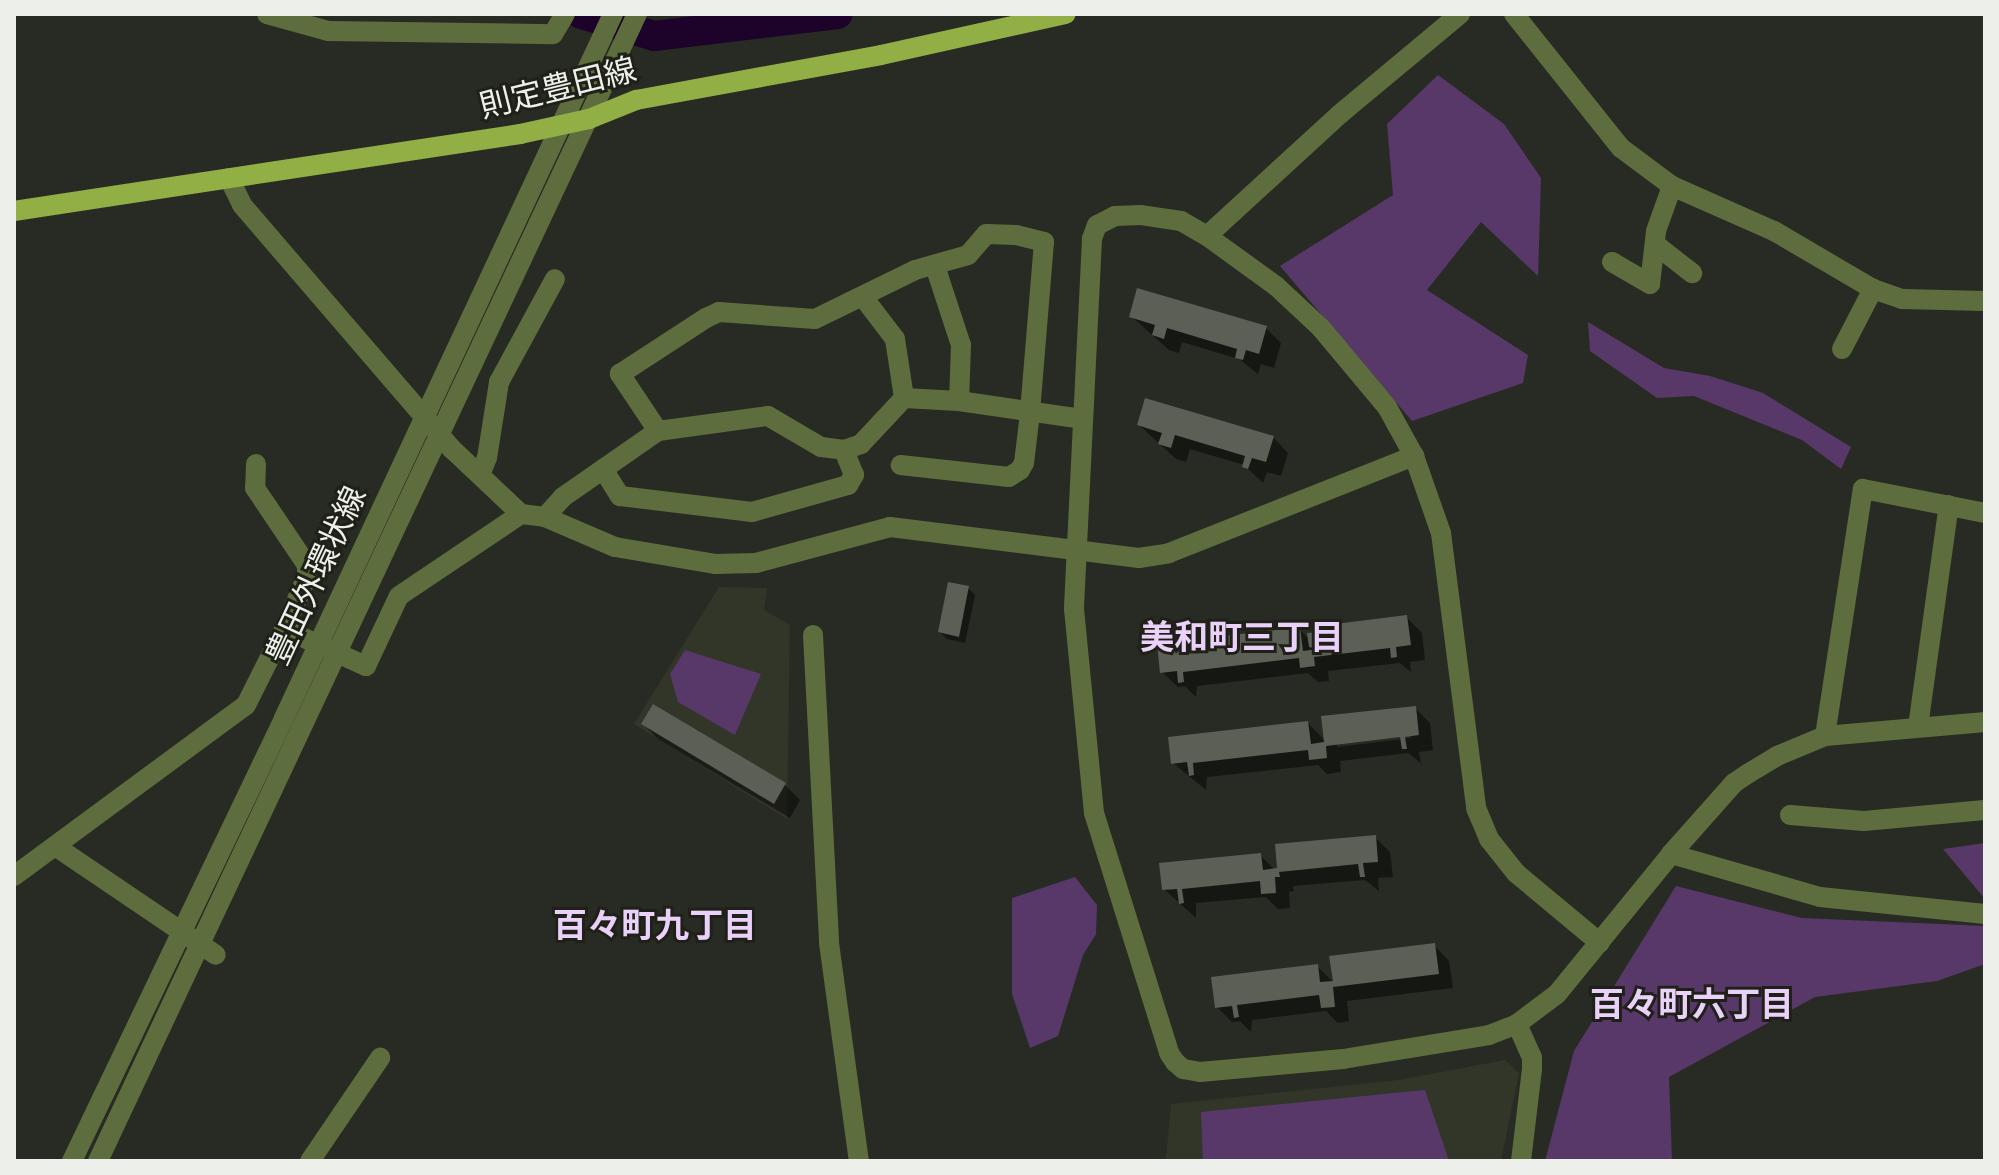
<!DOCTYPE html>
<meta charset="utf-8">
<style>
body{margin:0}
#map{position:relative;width:1999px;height:1175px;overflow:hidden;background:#282b23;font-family:"Alegreya Sans","Noto Sans JP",sans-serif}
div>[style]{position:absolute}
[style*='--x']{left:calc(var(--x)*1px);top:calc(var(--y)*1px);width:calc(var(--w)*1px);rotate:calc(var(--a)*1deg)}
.built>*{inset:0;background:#323628}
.green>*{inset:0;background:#583869}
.shadow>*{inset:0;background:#0007}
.river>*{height:30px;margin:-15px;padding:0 15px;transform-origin:15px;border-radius:15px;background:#1d0229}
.building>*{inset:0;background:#5c5f55}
.minor>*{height:20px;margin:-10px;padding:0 10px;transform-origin:10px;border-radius:10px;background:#5e6d3d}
.major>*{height:20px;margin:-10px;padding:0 10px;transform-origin:10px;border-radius:10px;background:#92af45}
span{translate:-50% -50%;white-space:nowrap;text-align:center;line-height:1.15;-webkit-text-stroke:6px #1f2119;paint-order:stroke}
.street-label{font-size:32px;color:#edefea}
.neighbourhood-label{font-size:34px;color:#ead1f9;font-weight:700}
.frame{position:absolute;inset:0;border:16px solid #edefea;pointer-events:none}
</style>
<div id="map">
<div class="built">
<div style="clip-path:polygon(719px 587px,767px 588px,764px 610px,790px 625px,787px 819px,634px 724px)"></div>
<div style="clip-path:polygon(1505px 1060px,1519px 1073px,1501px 1161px,1155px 1161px,1166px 1158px,1171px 1104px,1399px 1080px)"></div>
</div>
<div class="green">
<div style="clip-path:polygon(1438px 75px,1504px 124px,1541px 178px,1538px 276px,1481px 222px,1427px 290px,1528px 355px,1523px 383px,1412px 421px,1280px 266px,1393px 195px,1387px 124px)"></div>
<div style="clip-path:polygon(1588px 322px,1664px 368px,1710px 376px,1763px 393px,1851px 447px,1841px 469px,1802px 440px,1694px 396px,1657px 398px,1590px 351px)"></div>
<div style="clip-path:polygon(685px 650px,761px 674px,735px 735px,678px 702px,670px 674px)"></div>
<div style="clip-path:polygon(1985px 843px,1985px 899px,1943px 849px)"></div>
<div style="clip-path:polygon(1075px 877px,1097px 905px,1096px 934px,1083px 955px,1058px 1036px,1030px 1048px,1012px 994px,1012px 898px)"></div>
<div style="clip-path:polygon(1676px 886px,1802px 918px,1985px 926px,1985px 964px,1937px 981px,1815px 997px,1669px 1077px,1672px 1161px,1545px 1161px,1574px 1051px)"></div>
<div style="clip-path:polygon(1425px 1090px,1449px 1161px,1203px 1161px,1201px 1112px)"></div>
</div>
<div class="shadow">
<div style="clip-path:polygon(1131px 316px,1266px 328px,1281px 343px,1274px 368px,1261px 364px,1258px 374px,1239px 359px,1182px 342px,1179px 353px,1169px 350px)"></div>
<div style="clip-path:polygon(1139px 425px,1273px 437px,1288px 453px,1281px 476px,1267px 472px,1263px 483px,1244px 465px,1190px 449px,1186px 462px,1176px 459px)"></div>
<div style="clip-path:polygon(968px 588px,975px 595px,965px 643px,947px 639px,940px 632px)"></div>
<div style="clip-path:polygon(1406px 617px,1422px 633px,1425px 660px,1410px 662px,1411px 672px,1400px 663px,1328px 671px,1329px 681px,1318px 682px,1308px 673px,1197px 686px,1196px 697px,1185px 686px,1178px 687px,1162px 672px,1299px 629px,1310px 640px)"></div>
<div style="clip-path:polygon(654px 707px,785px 785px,800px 800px,790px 818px,658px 739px,643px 724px)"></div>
<div style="clip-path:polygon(evenodd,1415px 708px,1430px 723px,1433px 750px,1419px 752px,1421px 763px,1408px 753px,1340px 761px,1341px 772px,1327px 774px,1318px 765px,1207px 777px,1206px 790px,1173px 763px,1308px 723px,1326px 742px,1415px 708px,1410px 734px,1411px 738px,1337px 747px,1337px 743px,1410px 734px)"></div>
<div style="clip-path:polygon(1375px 837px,1390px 852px,1393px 877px,1378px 878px,1379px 891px,1365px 880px,1293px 886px,1294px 891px,1289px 892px,1290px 908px,1278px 909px,1266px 897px,1196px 903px,1196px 918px,1164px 889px,1260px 855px,1275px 870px)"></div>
<div style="clip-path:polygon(1434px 945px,1449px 961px,1453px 988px,1347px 1001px,1349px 1021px,1338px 1023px,1326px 1011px,1252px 1020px,1251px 1032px,1240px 1021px,1232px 1022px,1217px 1007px,1317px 966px,1335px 984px)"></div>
</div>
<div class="river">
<div style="--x:581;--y:14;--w:76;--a:16.8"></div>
<div style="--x:654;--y:36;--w:185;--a:-6.8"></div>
</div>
<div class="building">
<div style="clip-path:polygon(1137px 288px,1267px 326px,1259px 354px,1246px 350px,1243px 360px,1235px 358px,1237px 349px,1167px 328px,1164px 339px,1152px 335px,1155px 325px,1129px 317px)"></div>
<div style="clip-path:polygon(1145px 398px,1274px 436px,1266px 462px,1252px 458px,1248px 469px,1242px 467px,1245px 456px,1175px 435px,1171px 448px,1158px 444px,1162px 433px,1137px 425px)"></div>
<div style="clip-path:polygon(948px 582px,969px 586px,959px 637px,938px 632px)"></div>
<div style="clip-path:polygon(1407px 615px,1411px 645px,1396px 647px,1397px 657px,1391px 658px,1390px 648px,1314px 657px,1315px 666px,1300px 668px,1299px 658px,1183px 672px,1184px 682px,1178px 683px,1177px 671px,1160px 673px,1157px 644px,1300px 627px,1303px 651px,1318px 649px,1309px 647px,1307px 633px,1319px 632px,1319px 626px)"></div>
<div style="clip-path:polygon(653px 704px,786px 783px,774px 804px,641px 724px)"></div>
<div style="clip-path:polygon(1416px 706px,1419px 735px,1405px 737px,1407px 749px,1402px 749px,1400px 737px,1326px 746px,1327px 758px,1309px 760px,1308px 750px,1193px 763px,1194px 775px,1189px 776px,1187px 762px,1171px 764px,1168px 737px,1308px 721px,1311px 744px,1324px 742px,1321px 716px)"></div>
<div style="clip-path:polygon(1376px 835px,1378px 862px,1363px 863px,1365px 877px,1360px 877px,1358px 864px,1279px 872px,1280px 877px,1275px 877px,1276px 893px,1261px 894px,1260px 881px,1182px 889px,1184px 903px,1179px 904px,1177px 889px,1162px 890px,1159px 863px,1261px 853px,1263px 870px,1277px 868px,1275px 844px)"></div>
<div style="clip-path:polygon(1435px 943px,1439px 974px,1333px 987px,1335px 1007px,1321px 1008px,1319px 995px,1237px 1005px,1239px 1017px,1234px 1018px,1232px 1006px,1215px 1008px,1211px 977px,1318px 964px,1320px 982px,1333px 981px,1329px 956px)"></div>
</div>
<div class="minor">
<div style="--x:267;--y:14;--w:63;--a:15.6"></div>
<div style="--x:328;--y:31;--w:225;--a:0.8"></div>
<div style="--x:553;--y:34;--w:23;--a:-59"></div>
<div style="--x:1460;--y:14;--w:156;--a:140.2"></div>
<div style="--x:1340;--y:114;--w:180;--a:137.5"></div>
<div style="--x:1207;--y:236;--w:30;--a:-150"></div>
<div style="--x:1181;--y:221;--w:40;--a:-171.5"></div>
<div style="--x:1141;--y:215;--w:26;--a:178"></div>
<div style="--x:1115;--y:216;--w:20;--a:153"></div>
<div style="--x:1097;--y:225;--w:15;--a:110"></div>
<div style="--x:1092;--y:239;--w:370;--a:92.8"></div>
<div style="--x:1074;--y:609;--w:205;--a:84.4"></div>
<div style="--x:1094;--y:813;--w:251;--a:72.6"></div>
<div style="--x:1169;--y:1053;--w:11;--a:56"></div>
<div style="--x:1175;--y:1062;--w:11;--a:41"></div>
<div style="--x:1183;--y:1069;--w:17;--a:10"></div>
<div style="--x:1200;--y:1072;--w:144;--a:-5.2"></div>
<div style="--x:1343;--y:1059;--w:148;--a:-9.3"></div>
<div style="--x:1489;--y:1035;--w:30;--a:-21"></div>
<div style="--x:1517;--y:1024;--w:50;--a:-36.9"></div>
<div style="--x:1557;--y:994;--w:181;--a:-50.8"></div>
<div style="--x:1671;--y:854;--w:95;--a:-48.4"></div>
<div style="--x:1734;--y:783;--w:18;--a:-34"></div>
<div style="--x:1749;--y:773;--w:33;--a:-31"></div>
<div style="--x:1777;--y:756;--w:52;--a:-22.6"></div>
<div style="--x:1825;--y:736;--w:161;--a:-5"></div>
<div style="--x:1514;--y:14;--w:171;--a:51.4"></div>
<div style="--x:1621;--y:148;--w:64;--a:36.7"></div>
<div style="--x:1672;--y:186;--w:111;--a:23.8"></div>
<div style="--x:1774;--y:231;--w:115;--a:30.4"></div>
<div style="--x:1873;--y:289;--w:31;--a:19"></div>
<div style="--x:1902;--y:299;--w:83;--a:1.4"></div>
<div style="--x:229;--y:178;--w:30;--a:64"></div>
<div style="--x:242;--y:205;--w:322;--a:49.3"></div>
<div style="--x:452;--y:449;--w:95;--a:43.3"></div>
<div style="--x:521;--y:514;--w:24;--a:7"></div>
<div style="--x:545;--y:517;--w:76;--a:23.2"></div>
<div style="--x:615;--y:547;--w:101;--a:9.6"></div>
<div style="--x:715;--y:564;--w:41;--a:-1.4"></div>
<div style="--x:756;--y:563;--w:139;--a:-15"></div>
<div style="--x:890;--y:527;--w:251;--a:7.1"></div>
<div style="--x:1139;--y:558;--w:30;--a:-9"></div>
<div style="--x:1169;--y:553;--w:264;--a:-21.6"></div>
<div style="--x:1207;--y:236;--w:85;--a:35.9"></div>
<div style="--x:1276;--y:286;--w:62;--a:43"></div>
<div style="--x:1321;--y:328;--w:103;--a:50.1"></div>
<div style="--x:1387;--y:407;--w:56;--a:61.1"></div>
<div style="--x:1414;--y:456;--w:82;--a:70.7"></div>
<div style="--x:1441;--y:533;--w:277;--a:82.7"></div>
<div style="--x:1476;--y:808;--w:34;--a:67"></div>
<div style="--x:1489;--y:839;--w:43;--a:51.5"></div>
<div style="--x:1516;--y:873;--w:109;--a:39.8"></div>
<div style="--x:1656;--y:245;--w:46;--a:37.9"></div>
<div style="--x:1612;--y:262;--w:44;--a:30.1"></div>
<div style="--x:1650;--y:284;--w:53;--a:-83.5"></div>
<div style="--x:1656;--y:231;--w:48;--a:-70.4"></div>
<div style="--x:935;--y:266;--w:83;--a:71.8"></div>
<div style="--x:961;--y:345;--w:56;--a:92"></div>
<div style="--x:863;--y:297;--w:53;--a:52.7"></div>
<div style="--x:895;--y:339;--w:60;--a:81.3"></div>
<div style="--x:1842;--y:349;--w:68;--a:-62.7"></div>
<div style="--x:658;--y:431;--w:69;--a:-123.7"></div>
<div style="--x:620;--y:374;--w:103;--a:-33.1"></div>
<div style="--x:706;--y:318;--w:14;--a:-25"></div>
<div style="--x:719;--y:312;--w:96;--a:4.2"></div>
<div style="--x:815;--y:319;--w:111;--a:-26.1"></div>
<div style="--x:915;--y:270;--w:55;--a:-15.8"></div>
<div style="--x:968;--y:255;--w:28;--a:-49"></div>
<div style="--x:986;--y:234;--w:30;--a:2"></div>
<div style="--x:1016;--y:235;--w:29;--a:14"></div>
<div style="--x:1044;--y:242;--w:172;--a:94.7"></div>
<div style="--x:1030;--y:413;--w:50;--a:96.8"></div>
<div style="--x:1024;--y:463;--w:8;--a:120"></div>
<div style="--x:1020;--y:470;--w:13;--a:148"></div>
<div style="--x:1009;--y:477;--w:109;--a:-173.7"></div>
<div style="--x:256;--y:464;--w:24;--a:92"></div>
<div style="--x:255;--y:488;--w:93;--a:56"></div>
<div style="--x:307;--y:565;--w:12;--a:90"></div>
<div style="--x:307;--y:577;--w:57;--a:113.9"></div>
<div style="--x:603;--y:469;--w:32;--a:58"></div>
<div style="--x:620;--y:496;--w:133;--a:6.9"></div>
<div style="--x:752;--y:512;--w:100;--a:-15.7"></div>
<div style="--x:848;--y:485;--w:12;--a:-59"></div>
<div style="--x:854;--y:475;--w:27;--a:-112"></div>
<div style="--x:480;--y:475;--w:18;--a:-68"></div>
<div style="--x:487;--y:458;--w:77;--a:-81"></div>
<div style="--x:499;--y:382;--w:117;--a:-61.5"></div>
<div style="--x:545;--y:517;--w:27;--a:-48"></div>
<div style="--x:563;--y:497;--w:116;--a:-34.8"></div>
<div style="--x:658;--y:431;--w:111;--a:-7.8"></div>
<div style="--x:768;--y:416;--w:61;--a:30.3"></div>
<div style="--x:821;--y:447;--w:23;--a:7"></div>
<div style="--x:844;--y:450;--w:18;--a:-19"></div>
<div style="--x:861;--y:444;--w:63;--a:-46.9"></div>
<div style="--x:904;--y:398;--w:55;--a:3.1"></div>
<div style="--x:959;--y:401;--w:124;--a:8.3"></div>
<div style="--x:813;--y:635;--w:308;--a:87"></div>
<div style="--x:829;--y:943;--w:220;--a:82.2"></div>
<div style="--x:1918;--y:727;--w:224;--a:-82.1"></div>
<div style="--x:1825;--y:736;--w:250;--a:-81.3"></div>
<div style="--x:1863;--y:489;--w:124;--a:11.1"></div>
<div style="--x:1790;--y:815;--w:74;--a:4.6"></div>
<div style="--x:1864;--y:821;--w:121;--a:-5.2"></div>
<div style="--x:55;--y:846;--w:194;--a:34.1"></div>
<div style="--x:1671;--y:854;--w:155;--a:16.1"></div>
<div style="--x:1820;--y:897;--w:166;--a:5.9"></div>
<div style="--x:14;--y:876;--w:288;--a:-36.4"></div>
<div style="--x:246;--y:705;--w:85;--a:-63.4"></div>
<div style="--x:284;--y:629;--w:90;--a:24.3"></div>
<div style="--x:366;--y:666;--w:77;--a:-64.8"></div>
<div style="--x:399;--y:596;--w:147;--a:-33.9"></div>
<div style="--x:1517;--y:1024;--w:36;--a:66"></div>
<div style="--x:1532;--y:1057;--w:12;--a:90"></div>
<div style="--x:1532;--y:1069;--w:93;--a:96.8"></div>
<div style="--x:72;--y:1161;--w:491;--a:-64.4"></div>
<div style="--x:284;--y:718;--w:777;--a:-64.95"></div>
<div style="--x:98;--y:1161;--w:1267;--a:-64.83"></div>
<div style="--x:310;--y:1161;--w:125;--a:-55.8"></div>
</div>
<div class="major">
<div style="--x:14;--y:211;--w:512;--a:-8.65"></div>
<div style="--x:520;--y:134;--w:71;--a:-12.3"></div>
<div style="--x:589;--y:119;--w:51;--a:-22"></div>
<div style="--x:636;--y:100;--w:249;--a:-10.4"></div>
<div style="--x:881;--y:55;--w:189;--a:-12.5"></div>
</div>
<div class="street-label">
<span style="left:558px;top:89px;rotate:-14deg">則定豊田線</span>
<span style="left:317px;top:576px;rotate:-65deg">豊田外環状線</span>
</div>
<div class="neighbourhood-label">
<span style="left:1242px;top:640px">美和町三丁目</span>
<span style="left:655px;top:928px">百々町九丁目</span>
<span style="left:1692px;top:1007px">百々町六丁目</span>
</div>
<div class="frame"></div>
</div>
